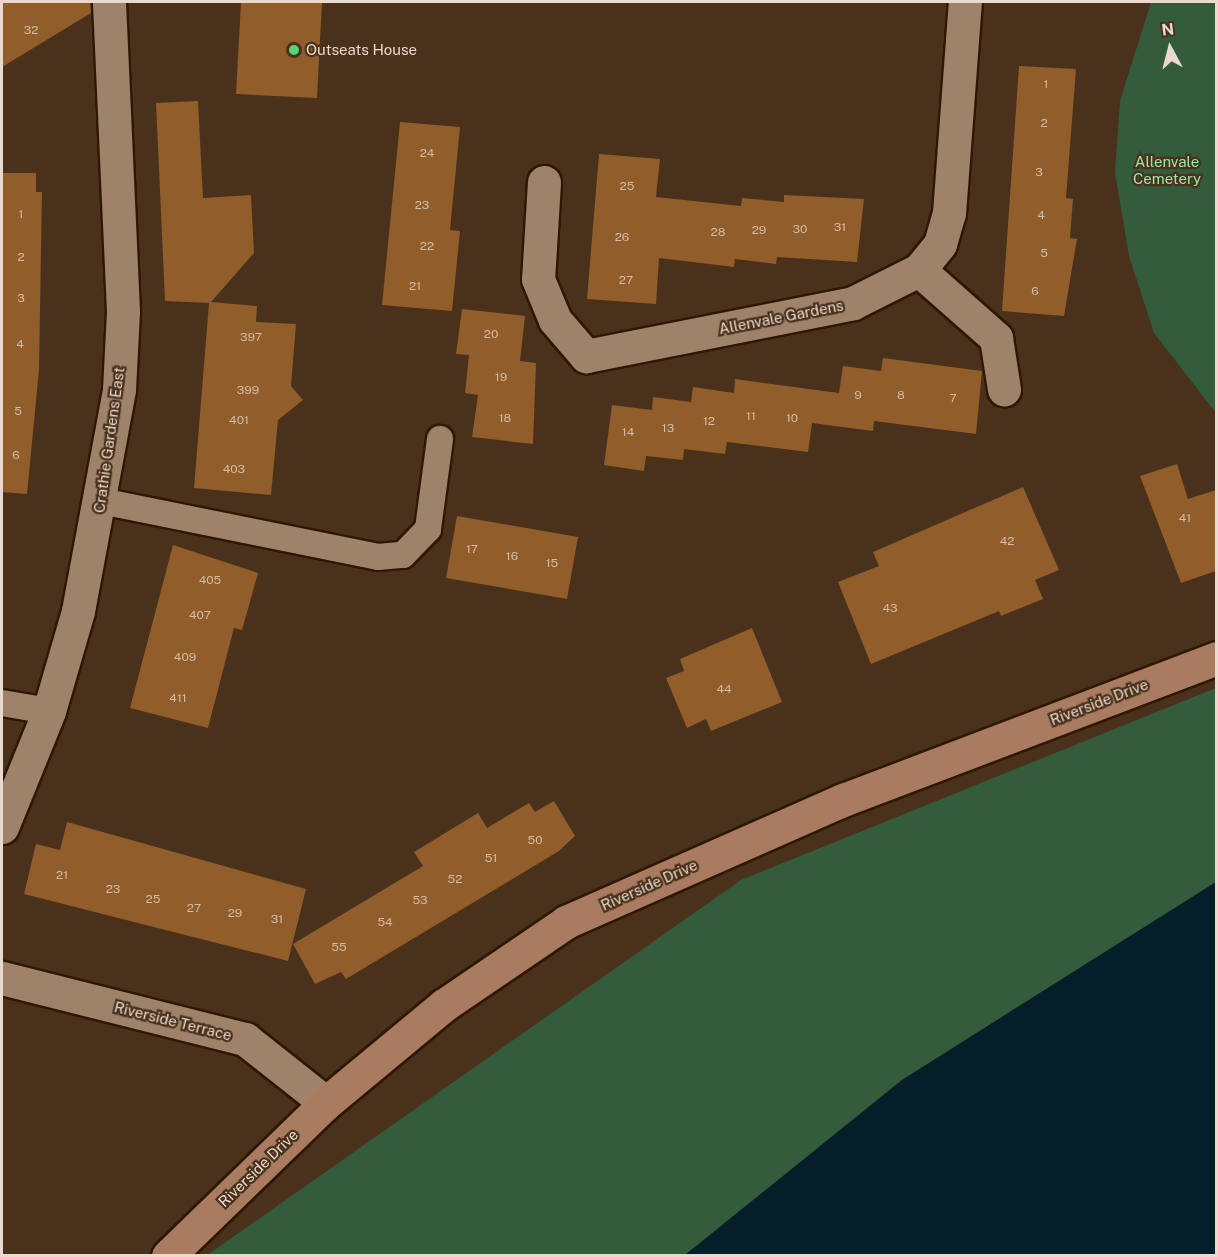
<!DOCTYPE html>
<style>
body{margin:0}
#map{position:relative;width:1218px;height:1257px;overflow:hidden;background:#49311b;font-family:"Public Sans",sans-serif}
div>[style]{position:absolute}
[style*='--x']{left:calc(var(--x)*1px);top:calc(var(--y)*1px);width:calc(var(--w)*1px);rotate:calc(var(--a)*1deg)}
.green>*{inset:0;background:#335c3d}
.water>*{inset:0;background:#041f29}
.building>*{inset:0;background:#905d2b}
.roads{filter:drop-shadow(2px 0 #2f1803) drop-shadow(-2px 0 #2f1803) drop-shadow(0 2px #2f1803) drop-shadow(0 -2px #2f1803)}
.lane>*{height:26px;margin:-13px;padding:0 13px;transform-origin:13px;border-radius:13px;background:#9f826a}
.street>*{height:33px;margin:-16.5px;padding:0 16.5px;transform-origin:16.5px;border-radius:16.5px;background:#9f826a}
.secondary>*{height:33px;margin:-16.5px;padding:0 16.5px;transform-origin:16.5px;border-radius:16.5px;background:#a97b61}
.dots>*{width:16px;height:16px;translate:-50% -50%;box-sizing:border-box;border:3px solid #49311b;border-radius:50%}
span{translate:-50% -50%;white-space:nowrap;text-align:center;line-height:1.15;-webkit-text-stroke:4.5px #49311b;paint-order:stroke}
.number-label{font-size:12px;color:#d4bba4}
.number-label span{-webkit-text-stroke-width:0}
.poi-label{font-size:15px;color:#eadacd}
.left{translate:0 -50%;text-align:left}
.park-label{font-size:15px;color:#94e9a7}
.street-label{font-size:15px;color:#eadacd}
.frame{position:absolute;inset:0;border:3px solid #eadacd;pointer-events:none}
.north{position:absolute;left:1140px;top:18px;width:60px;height:60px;-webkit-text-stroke:4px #49311b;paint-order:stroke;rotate:353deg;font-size:16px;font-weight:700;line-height:24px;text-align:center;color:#eadacd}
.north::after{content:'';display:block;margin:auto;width:21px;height:27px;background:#eadacd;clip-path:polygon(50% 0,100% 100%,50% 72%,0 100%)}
</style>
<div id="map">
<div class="green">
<div style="clip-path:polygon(1151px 2px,1216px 2px,1216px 413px,1154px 333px,1129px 256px,1115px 173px,1120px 101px)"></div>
<div style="clip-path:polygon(1216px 688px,1216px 882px,902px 1080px,685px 1255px,206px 1256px,741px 880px)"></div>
</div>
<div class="water">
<div style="clip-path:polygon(1216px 882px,1216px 1255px,685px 1255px,902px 1080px)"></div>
</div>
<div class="building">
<div style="clip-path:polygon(2px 2px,90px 2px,91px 13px,2px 67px)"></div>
<div style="clip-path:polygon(241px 2px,322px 2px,317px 98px,236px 94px)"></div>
<div style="clip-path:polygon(1019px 66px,1076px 69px,1066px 198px,1073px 199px,1070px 238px,1077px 239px,1064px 316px,1002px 311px)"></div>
<div style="clip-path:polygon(198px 101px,203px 198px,251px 195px,254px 253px,211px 302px,257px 306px,256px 322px,296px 324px,291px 386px,303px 400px,278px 420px,271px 495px,194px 488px,209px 303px,165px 301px,156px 103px)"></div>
<div style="clip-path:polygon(400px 122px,460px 127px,450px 230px,460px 231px,452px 311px,382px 305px)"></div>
<div style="clip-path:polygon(599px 154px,660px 159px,656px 197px,741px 206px,742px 198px,784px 202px,784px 195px,864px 199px,857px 262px,777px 257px,776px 264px,735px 259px,734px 267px,659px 258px,656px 304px,587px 299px)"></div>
<div style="clip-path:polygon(2px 173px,36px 173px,36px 192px,42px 192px,39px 370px,27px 494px,2px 492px)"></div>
<div style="clip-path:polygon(462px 309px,525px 316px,520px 361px,536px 363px,533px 444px,472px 437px,478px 395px,465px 393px,469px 355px,456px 354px)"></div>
<div style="clip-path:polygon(883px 358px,982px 371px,976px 434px,874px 421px,873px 431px,812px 423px,808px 452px,727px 442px,725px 454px,684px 449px,683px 460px,646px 456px,644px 471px,604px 465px,612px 405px,652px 410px,653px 397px,691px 402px,693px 387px,734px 393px,735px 379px,839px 393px,843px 366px,881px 371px)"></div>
<div style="clip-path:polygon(1177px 464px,1188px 499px,1216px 490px,1216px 571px,1181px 583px,1140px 476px)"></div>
<div style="clip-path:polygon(1023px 487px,1059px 570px,1035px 580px,1043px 599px,1001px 616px,999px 611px,871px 664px,838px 582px,879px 566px,873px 552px)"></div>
<div style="clip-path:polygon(457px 516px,578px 537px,567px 599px,446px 578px)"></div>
<div style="clip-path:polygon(173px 545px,258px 573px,242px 630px,234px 628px,208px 728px,130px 708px)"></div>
<div style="clip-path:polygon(752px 628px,782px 702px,711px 731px,706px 719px,687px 728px,666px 678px,684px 671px,680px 659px)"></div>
<div style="clip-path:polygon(554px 801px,575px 836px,559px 851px,346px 979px,341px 972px,315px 984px,293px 944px,423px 866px,414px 852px,478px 813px,487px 828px,529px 803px,535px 812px)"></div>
<div style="clip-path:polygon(67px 822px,306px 889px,288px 961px,24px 894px,36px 844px,60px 850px)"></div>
</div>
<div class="roads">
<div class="lane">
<div style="--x:101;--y:501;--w:283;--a:11.4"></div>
<div style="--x:378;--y:557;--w:25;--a:-5"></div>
<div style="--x:403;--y:555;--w:36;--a:-46"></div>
<div style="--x:428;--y:529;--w:91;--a:-82.4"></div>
<div style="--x:2;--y:703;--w:48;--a:9.7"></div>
</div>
<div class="street">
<div style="--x:544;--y:182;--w:97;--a:93.5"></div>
<div style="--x:538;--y:279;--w:44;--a:67.5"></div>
<div style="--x:555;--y:320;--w:48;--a:49.3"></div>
<div style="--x:586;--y:356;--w:272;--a:-11.2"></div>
<div style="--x:853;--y:303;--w:74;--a:-26.6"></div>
<div style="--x:919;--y:270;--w:33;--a:-51"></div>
<div style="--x:940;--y:244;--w:32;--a:-74"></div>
<div style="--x:949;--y:213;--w:212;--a:-85.7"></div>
<div style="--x:919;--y:270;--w:103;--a:41.4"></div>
<div style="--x:996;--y:338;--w:52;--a:81.1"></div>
<div style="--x:2;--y:827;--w:125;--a:-67.9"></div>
<div style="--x:49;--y:711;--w:104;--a:-73.8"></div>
<div style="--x:78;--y:611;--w:225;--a:-79.5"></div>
<div style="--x:119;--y:390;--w:79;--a:-87.1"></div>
<div style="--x:123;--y:311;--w:309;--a:-92.6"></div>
<div style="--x:2;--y:978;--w:251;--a:14.1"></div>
<div style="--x:245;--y:1039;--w:103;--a:38.3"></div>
</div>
<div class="secondary">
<div style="--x:168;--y:1256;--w:220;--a:-44.1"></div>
<div style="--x:326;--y:1103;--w:153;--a:-39.7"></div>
<div style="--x:444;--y:1005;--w:148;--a:-34.2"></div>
<div style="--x:566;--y:922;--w:303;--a:-23.8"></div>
<div style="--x:843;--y:800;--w:399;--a:-20.8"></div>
</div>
</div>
<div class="dots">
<div style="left:294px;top:50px;background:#56d671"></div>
</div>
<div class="number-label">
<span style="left:31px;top:31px">32</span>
<span style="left:1046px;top:85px">1</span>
<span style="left:1044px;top:124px">2</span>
<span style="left:427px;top:154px">24</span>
<span style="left:1039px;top:173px">3</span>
<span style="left:627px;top:187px">25</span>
<span style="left:422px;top:206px">23</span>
<span style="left:21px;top:215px">1</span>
<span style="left:1041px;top:216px">4</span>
<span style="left:840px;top:228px">31</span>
<span style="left:800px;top:230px">30</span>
<span style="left:759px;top:231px">29</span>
<span style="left:718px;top:233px">28</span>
<span style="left:622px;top:238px">26</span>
<span style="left:427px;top:247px">22</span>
<span style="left:1044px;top:254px">5</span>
<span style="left:21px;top:258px">2</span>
<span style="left:626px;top:281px">27</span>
<span style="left:415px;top:287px">21</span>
<span style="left:1035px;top:292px">6</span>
<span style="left:21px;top:299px">3</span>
<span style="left:491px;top:335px">20</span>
<span style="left:251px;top:338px">397</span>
<span style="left:20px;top:345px">4</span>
<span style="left:501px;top:378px">19</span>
<span style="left:248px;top:391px">399</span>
<span style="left:858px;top:396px">9</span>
<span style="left:901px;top:396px">8</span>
<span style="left:953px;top:399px">7</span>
<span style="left:18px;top:412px">5</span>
<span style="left:751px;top:417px">11</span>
<span style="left:505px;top:419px">18</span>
<span style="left:792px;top:419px">10</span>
<span style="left:239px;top:421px">401</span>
<span style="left:709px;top:422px">12</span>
<span style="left:668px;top:429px">13</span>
<span style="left:628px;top:433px">14</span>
<span style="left:16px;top:456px">6</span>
<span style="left:234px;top:470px">403</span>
<span style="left:1185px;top:519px">41</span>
<span style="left:1007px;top:542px">42</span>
<span style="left:472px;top:550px">17</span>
<span style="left:512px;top:557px">16</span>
<span style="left:552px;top:564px">15</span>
<span style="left:210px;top:581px">405</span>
<span style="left:890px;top:609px">43</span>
<span style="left:200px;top:616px">407</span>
<span style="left:185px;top:658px">409</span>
<span style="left:724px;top:690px">44</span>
<span style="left:178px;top:699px">411</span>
<span style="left:535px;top:841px">50</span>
<span style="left:491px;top:859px">51</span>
<span style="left:62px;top:876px">21</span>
<span style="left:455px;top:880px">52</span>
<span style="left:113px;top:890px">23</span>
<span style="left:153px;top:900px">25</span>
<span style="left:420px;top:901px">53</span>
<span style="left:194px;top:909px">27</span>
<span style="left:235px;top:914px">29</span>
<span style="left:277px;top:920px">31</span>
<span style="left:385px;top:923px">54</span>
<span style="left:339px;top:948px">55</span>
</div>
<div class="poi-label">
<span class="left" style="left:306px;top:50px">Outseats House</span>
</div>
<div class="park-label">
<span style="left:1167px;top:170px">Allenvale<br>Cemetery</span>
</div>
<div class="street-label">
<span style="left:781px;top:317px;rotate:-11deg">Allenvale Gardens</span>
<span style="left:109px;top:440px;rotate:-82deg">Crathie Gardens East</span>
<span style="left:1099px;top:702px;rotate:-21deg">Riverside Drive</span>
<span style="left:649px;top:885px;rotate:-24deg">Riverside Drive</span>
<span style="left:173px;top:1021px;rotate:14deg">Riverside Terrace</span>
<span style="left:258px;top:1168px;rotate:-44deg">Riverside Drive</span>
</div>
<div class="frame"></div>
<div class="north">N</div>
</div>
